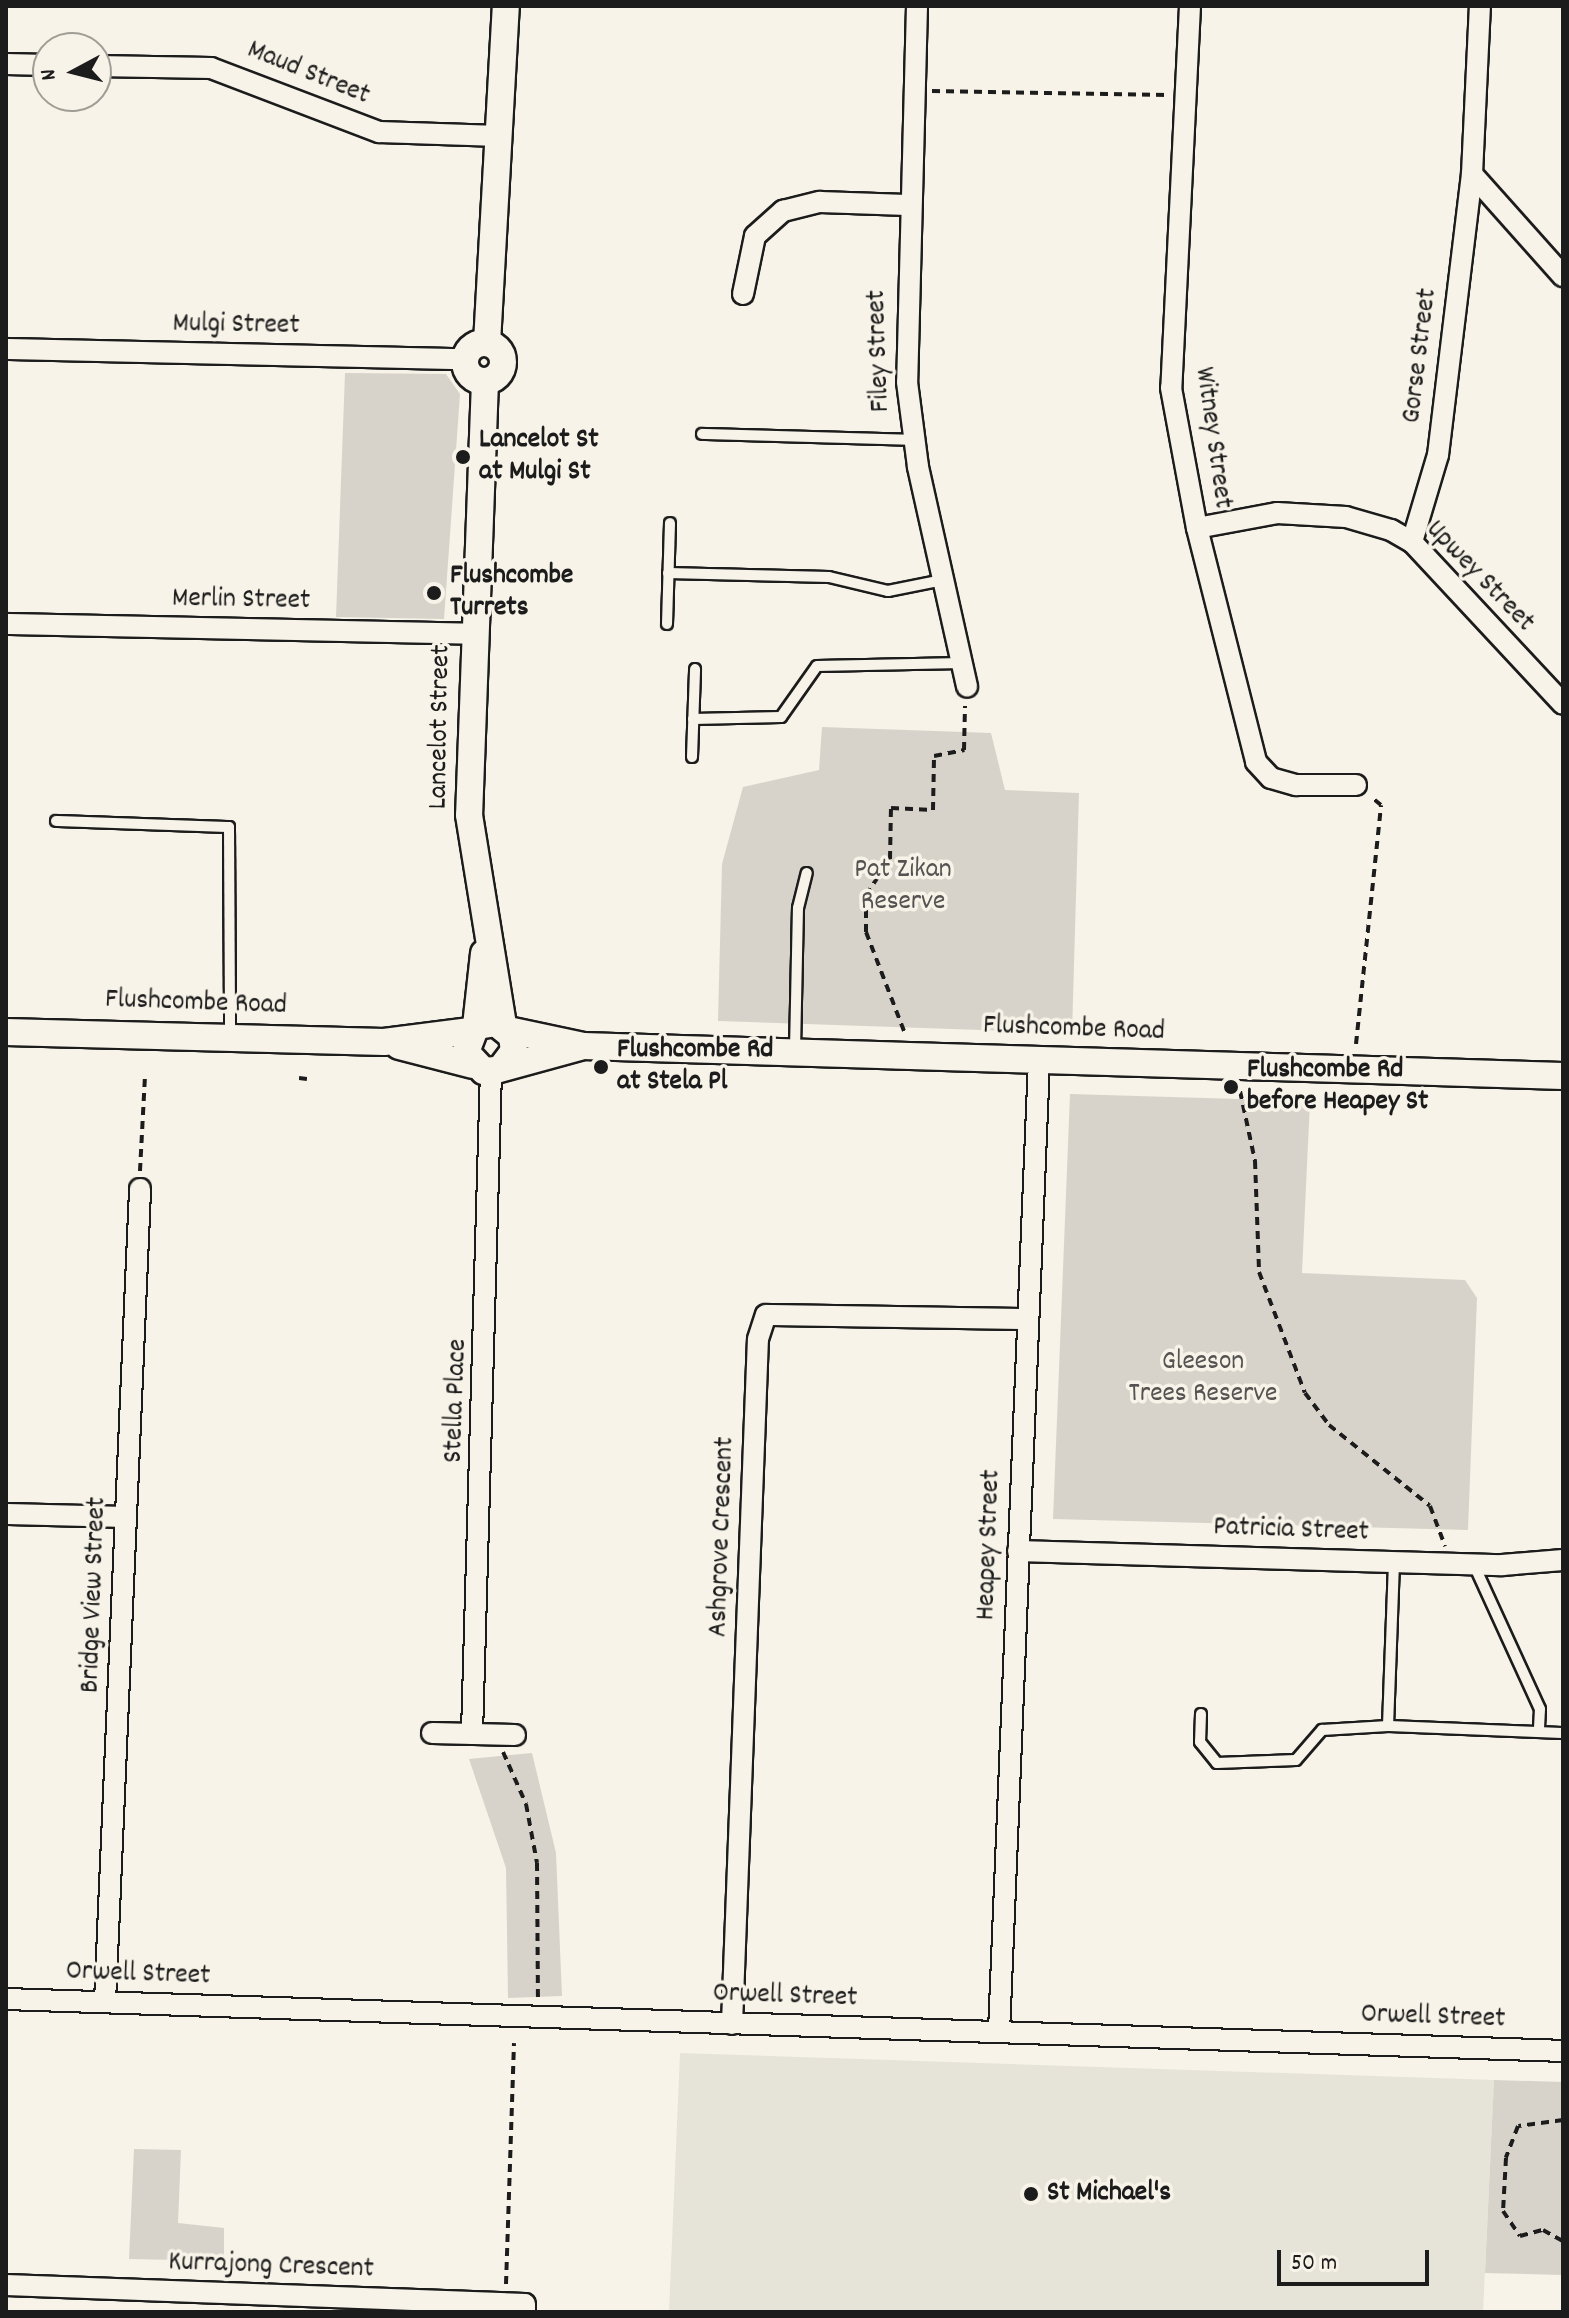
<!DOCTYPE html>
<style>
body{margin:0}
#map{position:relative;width:1569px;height:2318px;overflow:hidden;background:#f7f3e8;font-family:Dekko,sans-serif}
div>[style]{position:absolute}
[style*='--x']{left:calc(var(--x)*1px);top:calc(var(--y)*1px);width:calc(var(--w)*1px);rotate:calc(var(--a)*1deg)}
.built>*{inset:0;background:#e6e3d9}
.green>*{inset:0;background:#d7d3cb}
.path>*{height:4px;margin-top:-2px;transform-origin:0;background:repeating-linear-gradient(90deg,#1c1c1c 0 8px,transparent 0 14px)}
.roads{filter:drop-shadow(2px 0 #1c1c1c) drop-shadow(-2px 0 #1c1c1c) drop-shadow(0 2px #1c1c1c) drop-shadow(0 -2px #1c1c1c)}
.service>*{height:10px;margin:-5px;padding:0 5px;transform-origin:5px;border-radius:5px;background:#f7f3e8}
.minor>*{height:20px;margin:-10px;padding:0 10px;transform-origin:10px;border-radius:10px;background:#f7f3e8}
.tertiary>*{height:26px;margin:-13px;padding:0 13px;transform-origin:13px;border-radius:13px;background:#f7f3e8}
.tertiary>.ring{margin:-13px;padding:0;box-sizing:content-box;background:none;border:26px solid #f7f3e8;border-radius:50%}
.dots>*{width:22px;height:22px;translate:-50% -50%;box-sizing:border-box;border:4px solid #f7f3e8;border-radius:50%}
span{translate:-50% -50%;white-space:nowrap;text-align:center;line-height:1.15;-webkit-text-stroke:7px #f7f3e8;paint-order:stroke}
.street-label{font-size:28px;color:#1c1c1c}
.poi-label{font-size:28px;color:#1c1c1c;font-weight:700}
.left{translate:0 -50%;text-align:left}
.park-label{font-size:28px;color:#545351}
.frame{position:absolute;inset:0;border:8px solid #1c1c1c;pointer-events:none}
.north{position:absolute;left:32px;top:32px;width:80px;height:80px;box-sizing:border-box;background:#f7f3e8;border:2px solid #9f9d96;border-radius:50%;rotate:263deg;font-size:22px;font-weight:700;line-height:32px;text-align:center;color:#1c1c1c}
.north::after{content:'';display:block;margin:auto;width:28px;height:36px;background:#1c1c1c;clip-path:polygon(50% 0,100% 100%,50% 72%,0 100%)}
.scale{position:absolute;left:1277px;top:2250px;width:152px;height:36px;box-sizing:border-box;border:4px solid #1c1c1c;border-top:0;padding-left:10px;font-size:24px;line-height:28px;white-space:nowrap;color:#1c1c1c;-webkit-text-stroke:6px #f7f3e8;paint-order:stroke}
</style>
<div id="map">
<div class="built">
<div style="clip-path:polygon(680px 2053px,1494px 2080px,1483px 2312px,669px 2312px)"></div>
</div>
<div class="green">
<div style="clip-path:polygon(345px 373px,446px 374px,460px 394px,444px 619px,336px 617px)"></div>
<div style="clip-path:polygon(822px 727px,991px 733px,1005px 790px,1079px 793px,1072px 1033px,718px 1021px,722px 864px,743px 787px,819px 770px)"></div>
<div style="clip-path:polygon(1070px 1094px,1310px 1101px,1302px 1273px,1465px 1280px,1477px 1298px,1468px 1530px,1053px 1519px)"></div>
<div style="clip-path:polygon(532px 1753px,556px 1853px,562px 1996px,508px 1998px,506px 1868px,469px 1759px)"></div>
<div style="clip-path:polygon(1494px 2080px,1563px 2082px,1563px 2275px,1485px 2273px)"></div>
<div style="clip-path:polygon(134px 2149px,181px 2150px,178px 2223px,224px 2228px,224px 2261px,129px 2259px)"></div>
</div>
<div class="path">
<div style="--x:932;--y:91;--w:236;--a:1"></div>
<div style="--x:904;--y:1031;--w:106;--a:-111"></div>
<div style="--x:866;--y:932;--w:37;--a:-90"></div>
<div style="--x:866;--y:895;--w:43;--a:-56.3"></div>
<div style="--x:890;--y:859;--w:51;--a:-88.9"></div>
<div style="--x:891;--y:808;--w:42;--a:2.7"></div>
<div style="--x:933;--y:810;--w:54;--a:-88.9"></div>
<div style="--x:934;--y:756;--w:31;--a:-11"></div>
<div style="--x:964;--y:750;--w:44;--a:-88.7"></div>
<div style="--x:1356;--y:1044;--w:240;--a:-84"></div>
<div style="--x:1381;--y:805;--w:13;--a:-141"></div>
<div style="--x:299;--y:1078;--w:8;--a:7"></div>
<div style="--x:1240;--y:1091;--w:72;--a:77.9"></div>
<div style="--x:1255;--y:1161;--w:111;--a:87.9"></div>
<div style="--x:1259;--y:1272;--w:129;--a:69.2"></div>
<div style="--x:1305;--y:1393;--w:40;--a:53"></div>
<div style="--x:1329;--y:1425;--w:129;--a:38.7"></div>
<div style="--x:1430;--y:1506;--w:43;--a:69.4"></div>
<div style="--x:140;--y:1171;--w:95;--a:-87"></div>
<div style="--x:503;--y:1752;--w:57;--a:66.1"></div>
<div style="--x:526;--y:1804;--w:60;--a:79.4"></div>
<div style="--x:537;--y:1863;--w:134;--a:89.6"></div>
<div style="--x:1563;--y:2120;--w:45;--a:172.4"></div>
<div style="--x:1518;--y:2126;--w:34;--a:111"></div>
<div style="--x:1506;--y:2158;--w:53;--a:93.2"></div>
<div style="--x:1503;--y:2211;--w:30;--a:56"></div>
<div style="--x:1520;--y:2236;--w:24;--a:-15"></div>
<div style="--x:1543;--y:2230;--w:23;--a:29"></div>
<div style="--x:506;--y:2284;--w:241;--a:-88.1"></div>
</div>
<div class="roads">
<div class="service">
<div style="--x:702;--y:434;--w:211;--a:1.6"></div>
<div style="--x:668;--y:573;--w:161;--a:1.4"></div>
<div style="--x:829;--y:577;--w:61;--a:13.3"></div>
<div style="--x:888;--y:591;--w:56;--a:-11.3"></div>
<div style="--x:667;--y:624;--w:101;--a:-88.3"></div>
<div style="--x:693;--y:719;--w:88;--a:-1.3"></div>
<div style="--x:781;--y:717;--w:62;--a:-54.8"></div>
<div style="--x:817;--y:666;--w:145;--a:-1.2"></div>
<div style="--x:692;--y:757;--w:88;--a:-88"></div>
<div style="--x:56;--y:821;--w:173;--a:2"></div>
<div style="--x:229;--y:827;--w:208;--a:89.7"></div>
<div style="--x:795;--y:1050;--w:142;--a:-88.8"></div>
<div style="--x:798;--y:908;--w:36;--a:-76"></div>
<div style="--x:1474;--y:1565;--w:158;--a:65.4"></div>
<div style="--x:1540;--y:1709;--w:19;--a:93"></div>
<div style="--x:1201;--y:1714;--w:28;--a:92"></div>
<div style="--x:1200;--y:1742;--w:27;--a:51"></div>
<div style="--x:1217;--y:1763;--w:79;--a:-2.2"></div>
<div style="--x:1296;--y:1760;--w:40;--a:-49"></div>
<div style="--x:1322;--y:1730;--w:66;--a:-3.5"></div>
<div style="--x:1388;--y:1726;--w:164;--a:-87.9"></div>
<div style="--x:1388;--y:1726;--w:175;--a:2.3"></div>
</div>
<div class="minor">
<div style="--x:917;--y:6;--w:376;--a:91.5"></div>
<div style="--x:907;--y:382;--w:86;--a:82.6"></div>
<div style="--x:918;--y:467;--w:225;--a:77.4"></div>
<div style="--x:1190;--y:6;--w:382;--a:92.8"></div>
<div style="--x:1171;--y:388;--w:142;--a:79.5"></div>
<div style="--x:1197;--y:528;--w:241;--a:75.8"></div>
<div style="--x:1256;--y:762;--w:22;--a:47"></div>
<div style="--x:1271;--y:778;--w:26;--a:16"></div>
<div style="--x:1296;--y:785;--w:60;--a:0"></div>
<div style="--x:6;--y:64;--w:42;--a:1.4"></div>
<div style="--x:96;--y:66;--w:115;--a:1"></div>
<div style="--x:211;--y:68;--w:180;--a:20.9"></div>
<div style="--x:379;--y:132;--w:120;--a:1.9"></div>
<div style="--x:1472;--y:174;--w:137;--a:48.3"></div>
<div style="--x:743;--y:294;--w:59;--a:-78.3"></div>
<div style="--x:755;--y:236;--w:38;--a:-42"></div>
<div style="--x:783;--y:211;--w:38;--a:-14"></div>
<div style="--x:820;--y:202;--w:87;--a:2"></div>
<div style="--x:6;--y:349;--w:458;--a:1.3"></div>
<div style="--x:1197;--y:528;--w:81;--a:-10.6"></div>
<div style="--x:1277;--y:513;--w:69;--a:3.3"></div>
<div style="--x:1346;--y:517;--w:47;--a:16.1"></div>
<div style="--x:1391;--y:530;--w:24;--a:30"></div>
<div style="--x:1412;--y:542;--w:221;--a:47"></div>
<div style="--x:1412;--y:542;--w:91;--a:-73.4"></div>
<div style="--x:1438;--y:455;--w:283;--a:-83.1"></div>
<div style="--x:1472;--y:174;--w:168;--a:-87.3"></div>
<div style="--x:6;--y:624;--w:469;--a:1.2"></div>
<div style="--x:6;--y:1514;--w:120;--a:1.4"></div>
<div style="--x:1018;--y:1551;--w:484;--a:1.7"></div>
<div style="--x:1502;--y:1565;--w:61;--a:-4.7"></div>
<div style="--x:432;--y:1733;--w:83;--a:1.4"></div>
<div style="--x:472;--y:1734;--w:663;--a:-88.36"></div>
<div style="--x:6;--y:1999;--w:1558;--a:1.91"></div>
<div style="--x:105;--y:2002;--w:814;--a:-87.53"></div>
<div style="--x:732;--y:2024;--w:685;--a:-87.83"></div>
<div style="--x:758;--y:1339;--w:25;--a:-72"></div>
<div style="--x:766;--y:1315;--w:261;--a:0.9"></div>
<div style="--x:999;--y:2032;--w:972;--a:-87.64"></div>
<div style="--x:6;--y:2285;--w:519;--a:2.1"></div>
<div style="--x:525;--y:2304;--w:8;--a:90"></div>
</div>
<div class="tertiary">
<div class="ring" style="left:465px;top:343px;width:12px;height:12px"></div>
<div style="--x:487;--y:343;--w:338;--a:-86.8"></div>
<div style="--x:485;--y:381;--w:434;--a:92.1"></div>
<div style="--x:469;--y:815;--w:213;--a:80.8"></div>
<div style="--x:476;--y:1026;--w:73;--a:-83.7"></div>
<div style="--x:508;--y:1030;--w:77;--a:12"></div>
<div style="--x:583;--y:1046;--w:980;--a:1.75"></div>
<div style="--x:6;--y:1032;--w:378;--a:1.5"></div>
<div style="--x:384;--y:1042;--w:87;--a:-7.3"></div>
<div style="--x:399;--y:1046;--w:76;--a:14.4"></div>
<div style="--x:501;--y:1068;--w:21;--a:-53"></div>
<div style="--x:514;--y:1051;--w:15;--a:-98"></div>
<div style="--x:512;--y:1036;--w:21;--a:-141"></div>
<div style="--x:496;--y:1023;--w:20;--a:171"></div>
<div style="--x:476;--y:1026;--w:28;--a:111"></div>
<div style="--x:466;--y:1052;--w:26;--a:47"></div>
<div style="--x:484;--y:1071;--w:12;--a:-5"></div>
<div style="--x:496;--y:1070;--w:87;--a:-15.3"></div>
</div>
</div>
<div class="dots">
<div style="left:463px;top:457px;background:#1c1c1c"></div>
<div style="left:434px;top:593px;background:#1c1c1c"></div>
<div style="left:601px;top:1067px;background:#1c1c1c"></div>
<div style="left:1231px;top:1087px;background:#1c1c1c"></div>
<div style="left:1031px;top:2194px;background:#1c1c1c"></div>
</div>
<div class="street-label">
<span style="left:308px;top:74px;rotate:22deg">Maud Street</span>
<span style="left:236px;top:326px;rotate:1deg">Mulgi Street</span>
<span style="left:880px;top:351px;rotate:-92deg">Filey Street</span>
<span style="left:1421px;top:356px;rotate:-83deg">Gorse Street</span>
<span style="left:1212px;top:438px;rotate:82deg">Witney Street</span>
<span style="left:1479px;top:577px;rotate:46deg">Upwey Street</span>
<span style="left:241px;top:601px;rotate:1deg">Merlin Street</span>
<span style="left:441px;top:727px;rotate:-89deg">Lancelot Street</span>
<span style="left:196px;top:1004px;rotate:2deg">Flushcombe Road</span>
<span style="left:1074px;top:1030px;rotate:2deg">Flushcombe Road</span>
<span style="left:457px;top:1401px;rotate:-88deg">Stella Place</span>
<span style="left:1291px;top:1531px;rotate:2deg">Patricia Street</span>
<span style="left:723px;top:1537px;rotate:-88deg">Ashgrove Crescent</span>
<span style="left:990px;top:1545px;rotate:-88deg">Heapey Street</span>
<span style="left:95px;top:1595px;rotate:-88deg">Bridge View Street</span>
<span style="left:138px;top:1975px;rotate:2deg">Orwell Street</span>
<span style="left:785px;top:1997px;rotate:2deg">Orwell Street</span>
<span style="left:1433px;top:2018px;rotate:2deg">Orwell Street</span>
<span style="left:271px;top:2267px;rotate:2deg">Kurrajong Crescent</span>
</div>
<div class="poi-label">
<span class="left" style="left:479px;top:457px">Lancelot St<br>at Mulgi St</span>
<span class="left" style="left:450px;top:593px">Flushcombe<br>Turrets</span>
<span class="left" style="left:617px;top:1067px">Flushcombe Rd<br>at Stela Pl</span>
<span class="left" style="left:1247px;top:1087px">Flushcombe Rd<br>before Heapey St</span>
<span class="left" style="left:1047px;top:2194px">St Michael's</span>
</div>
<div class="park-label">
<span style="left:903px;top:887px">Pat Zikan<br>Reserve</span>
<span style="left:1203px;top:1379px">Gleeson<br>Trees Reserve</span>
</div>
<div class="frame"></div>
<div class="north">N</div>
<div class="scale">50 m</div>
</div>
